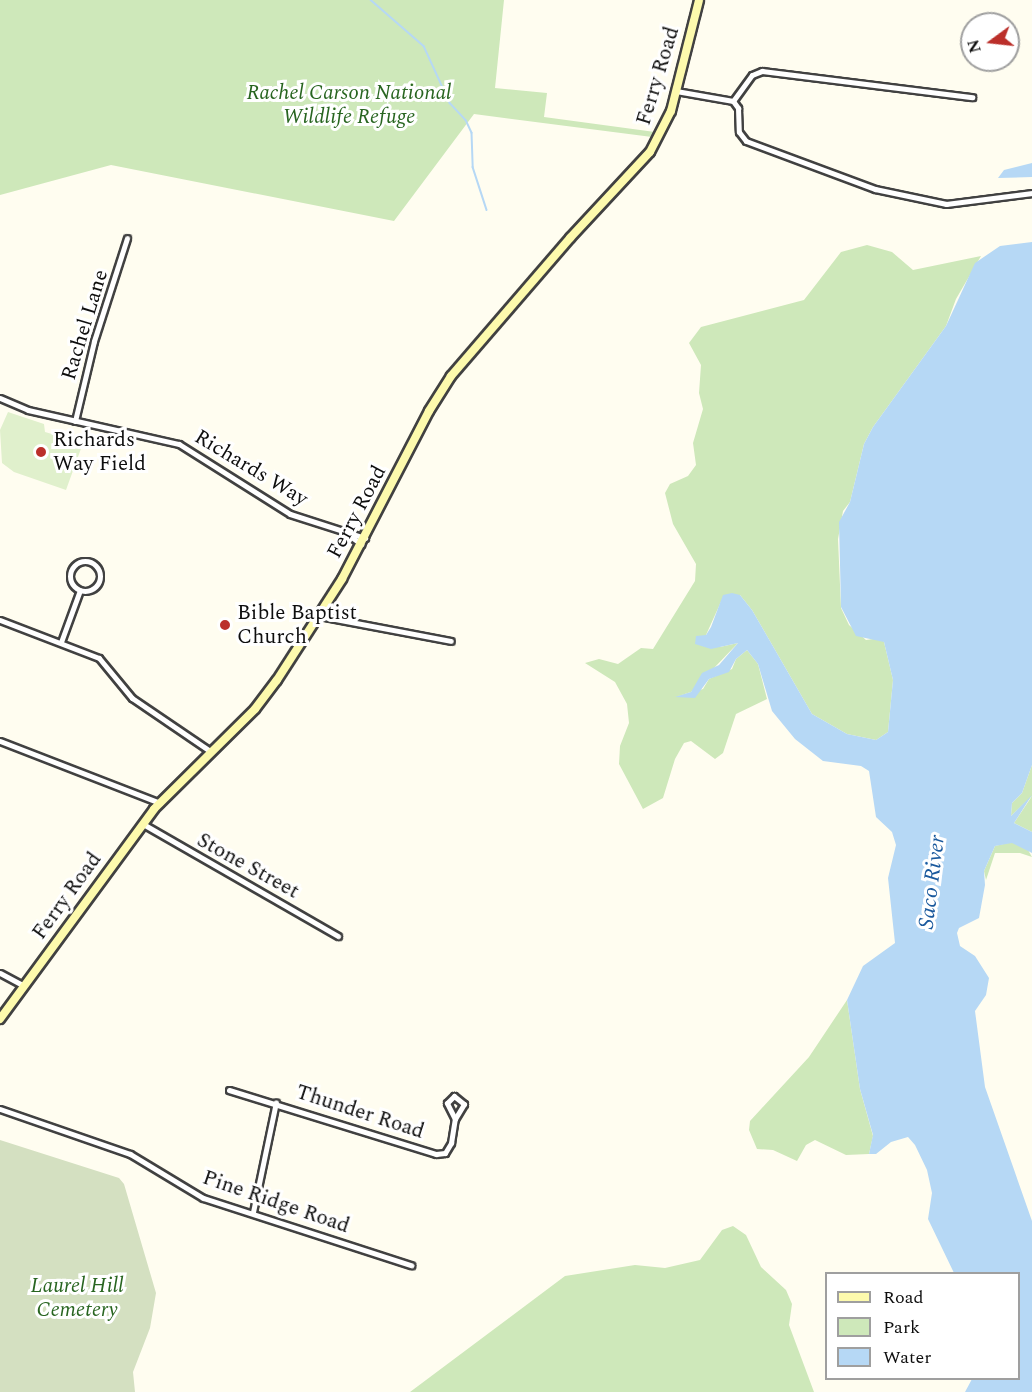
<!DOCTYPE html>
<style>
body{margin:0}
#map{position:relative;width:1032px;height:1392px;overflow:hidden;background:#fffdf0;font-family:Spectral,serif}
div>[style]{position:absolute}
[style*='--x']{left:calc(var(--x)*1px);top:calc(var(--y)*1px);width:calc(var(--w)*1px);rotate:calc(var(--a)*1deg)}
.green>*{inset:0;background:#cee8ba}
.cemetery>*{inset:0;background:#d4e0c1}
.pitch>*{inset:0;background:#e0f0cc}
.water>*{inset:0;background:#b6d8f5}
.stream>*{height:1.5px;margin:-0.75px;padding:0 0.75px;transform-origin:0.75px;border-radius:0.75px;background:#b6d8f5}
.roads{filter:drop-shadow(2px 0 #414141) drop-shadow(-2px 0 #414141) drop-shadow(0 2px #414141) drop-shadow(0 -2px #414141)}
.street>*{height:5px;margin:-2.5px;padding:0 2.5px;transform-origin:2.5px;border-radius:2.5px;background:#fff}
.street>.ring{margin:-2.5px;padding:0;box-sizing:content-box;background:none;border:5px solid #fff;border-radius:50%}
.secondary>*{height:8px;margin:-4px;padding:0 4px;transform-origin:4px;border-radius:4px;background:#fdfaad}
.dots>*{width:16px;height:16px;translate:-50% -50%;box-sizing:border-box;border:3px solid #fff;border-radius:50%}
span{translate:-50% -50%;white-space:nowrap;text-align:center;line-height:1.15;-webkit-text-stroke:6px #fff;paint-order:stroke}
.street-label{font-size:21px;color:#0e0e0e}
.park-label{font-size:21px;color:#286520;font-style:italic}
.poi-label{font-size:21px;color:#0e0e0e}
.left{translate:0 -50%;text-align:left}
.water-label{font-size:22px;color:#1a599d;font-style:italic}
.legend{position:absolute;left:825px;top:1272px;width:195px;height:108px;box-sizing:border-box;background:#fff;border:2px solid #9f9f9f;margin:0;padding:8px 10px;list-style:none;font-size:18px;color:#0e0e0e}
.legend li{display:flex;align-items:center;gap:12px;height:30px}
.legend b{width:30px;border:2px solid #9f9f9f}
.north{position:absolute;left:960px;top:12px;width:60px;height:60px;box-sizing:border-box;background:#fff;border:2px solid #9f9f9f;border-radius:50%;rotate:255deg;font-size:16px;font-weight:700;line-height:24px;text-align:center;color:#0e0e0e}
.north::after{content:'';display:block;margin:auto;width:21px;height:27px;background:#bb2f2a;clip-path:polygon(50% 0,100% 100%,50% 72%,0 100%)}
</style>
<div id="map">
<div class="green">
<div style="clip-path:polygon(0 0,504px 0,495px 88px,547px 93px,544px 117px,655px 132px,652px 137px,474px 114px,394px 221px,111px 165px,0 195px)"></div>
<div style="clip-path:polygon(867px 245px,892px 252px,913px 270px,981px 256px,956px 299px,946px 326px,873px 427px,864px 444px,850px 502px,843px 511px,838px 539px,841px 608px,849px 625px,866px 640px,880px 638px,884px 642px,893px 680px,888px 732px,876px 740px,847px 734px,812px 714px,752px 610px,740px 595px,724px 595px,706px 635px,720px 647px,738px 643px,691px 692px,675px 697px,703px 689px,709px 679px,732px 669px,736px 659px,747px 650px,758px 664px,767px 699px,736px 714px,723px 753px,715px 759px,691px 741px,684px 743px,675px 759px,663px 798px,643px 809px,619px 764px,620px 746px,629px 723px,627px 704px,615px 682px,585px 663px,599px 659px,618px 664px,641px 648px,653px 649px,695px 581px,696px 564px,673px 524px,665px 493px,670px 484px,688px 476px,696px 465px,693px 443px,703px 409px,699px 393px,701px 365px,689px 343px,701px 327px,804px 300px,841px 252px)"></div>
<div style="clip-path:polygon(1032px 765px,1032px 832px,1014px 823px,1032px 796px,1011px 816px,1012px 803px,1022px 793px)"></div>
<div style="clip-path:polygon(1012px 842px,1028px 850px,1032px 857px,1020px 853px,995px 853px,986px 880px,984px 871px,995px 846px)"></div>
<div style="clip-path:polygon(847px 1000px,860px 1089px,873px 1136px,869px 1154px,846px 1155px,815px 1140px,806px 1145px,797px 1161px,773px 1150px,757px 1149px,749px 1130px,750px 1121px,809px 1057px)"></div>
<div style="clip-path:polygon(733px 1226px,746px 1235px,761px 1267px,786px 1290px,792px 1304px,789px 1325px,814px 1392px,410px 1392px,565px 1276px,635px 1265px,665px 1268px,700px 1260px,722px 1230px)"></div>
</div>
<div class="cemetery">
<div style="clip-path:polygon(0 1140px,119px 1178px,124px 1184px,156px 1293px,150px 1328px,133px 1372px,135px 1392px,0 1392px)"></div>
</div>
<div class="pitch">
<div style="clip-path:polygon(8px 412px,44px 424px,45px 432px,83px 443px,66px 490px,14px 472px,2px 463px,0 430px)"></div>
</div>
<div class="water">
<div style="clip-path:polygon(1032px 163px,1032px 177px,998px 178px,1004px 170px)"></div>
<div style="clip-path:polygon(1032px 242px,1032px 765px,1022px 793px,1012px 803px,1011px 816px,1032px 795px,1014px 823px,1032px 832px,1032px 853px,1012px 843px,995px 846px,984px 871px,985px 885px,979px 918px,959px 928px,957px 933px,960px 946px,975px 956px,989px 978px,986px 995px,975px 1011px,985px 1087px,1032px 1221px,1032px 1392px,965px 1392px,972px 1379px,1018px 1378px,1018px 1274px,954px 1273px,928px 1219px,932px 1193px,927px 1170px,915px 1145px,908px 1137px,891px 1142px,876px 1154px,869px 1154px,873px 1135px,860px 1089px,847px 1000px,863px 966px,895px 943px,888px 878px,896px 845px,892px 832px,876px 817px,869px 771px,861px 766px,823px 761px,795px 739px,772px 711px,758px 664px,747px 650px,736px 659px,729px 672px,709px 679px,695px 698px,675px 697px,691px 692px,702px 673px,719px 665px,738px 643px,711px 649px,695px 644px,696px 636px,706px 635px,711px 627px,723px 595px,732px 593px,740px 595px,752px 610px,812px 714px,847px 734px,876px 740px,888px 732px,893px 680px,884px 642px,856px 636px,841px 607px,839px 522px,850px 502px,864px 444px,873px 427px,946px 326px,975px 263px,1000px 246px)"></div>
</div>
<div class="stream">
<div style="--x:371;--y:0;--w:70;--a:41"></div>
<div style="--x:424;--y:46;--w:63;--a:65.5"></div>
<div style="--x:450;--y:103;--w:23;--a:47"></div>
<div style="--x:466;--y:120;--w:14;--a:65"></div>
<div style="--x:472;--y:133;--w:34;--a:88"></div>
<div style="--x:473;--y:167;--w:45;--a:72"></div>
</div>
<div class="roads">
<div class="street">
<div style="--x:676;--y:91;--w:58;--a:10"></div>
<div style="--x:733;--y:101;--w:9;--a:54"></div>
<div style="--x:738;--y:108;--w:24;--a:88"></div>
<div style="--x:739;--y:132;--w:11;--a:52"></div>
<div style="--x:746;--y:141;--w:138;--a:20.4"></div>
<div style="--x:875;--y:189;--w:73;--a:11.9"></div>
<div style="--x:946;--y:204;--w:87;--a:-7.3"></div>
<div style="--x:733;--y:101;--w:32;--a:-54"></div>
<div style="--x:752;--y:75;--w:11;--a:-22"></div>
<div style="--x:762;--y:71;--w:212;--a:7.1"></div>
<div style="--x:0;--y:398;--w:30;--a:23"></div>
<div style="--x:28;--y:410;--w:155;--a:12.7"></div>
<div style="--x:179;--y:444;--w:131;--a:32.2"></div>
<div style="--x:290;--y:514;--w:79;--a:17.7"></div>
<div style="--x:75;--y:421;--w:82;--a:-76.6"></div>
<div style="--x:94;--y:341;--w:108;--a:-72.2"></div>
<div style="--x:346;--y:533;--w:19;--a:36"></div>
<div class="ring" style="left:70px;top:561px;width:25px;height:25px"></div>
<div style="--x:319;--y:616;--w:134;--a:10.7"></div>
<div style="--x:0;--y:620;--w:106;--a:21"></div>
<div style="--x:99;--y:658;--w:52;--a:50.5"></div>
<div style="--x:132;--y:698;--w:94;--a:34.2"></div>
<div style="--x:61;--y:642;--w:55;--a:-69.9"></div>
<div style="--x:0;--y:741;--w:172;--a:21.2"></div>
<div style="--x:143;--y:824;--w:225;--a:29.9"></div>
<div style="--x:0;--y:973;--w:27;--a:28"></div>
<div style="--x:229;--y:1090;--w:217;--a:17.2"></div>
<div style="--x:436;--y:1154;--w:9;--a:-6"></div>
<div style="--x:445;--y:1153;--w:12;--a:-59"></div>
<div style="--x:451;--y:1143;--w:24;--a:-81"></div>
<div style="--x:455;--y:1119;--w:18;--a:-117"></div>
<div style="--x:447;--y:1103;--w:10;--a:-45"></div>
<div style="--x:454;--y:1096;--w:13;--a:39"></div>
<div style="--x:464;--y:1104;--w:17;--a:121"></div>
<div style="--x:0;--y:1109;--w:138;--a:19.1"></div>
<div style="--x:130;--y:1154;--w:85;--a:31.1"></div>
<div style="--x:203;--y:1198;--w:219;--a:17.9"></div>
<div style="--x:253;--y:1212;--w:112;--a:-78.2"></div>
</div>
<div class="secondary">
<div style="--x:0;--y:1019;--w:260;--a:-53.7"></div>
<div style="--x:154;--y:809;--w:142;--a:-44.7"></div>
<div style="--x:255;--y:709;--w:36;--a:-53"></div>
<div style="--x:277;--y:680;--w:120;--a:-57.2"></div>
<div style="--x:342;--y:579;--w:189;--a:-62.6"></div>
<div style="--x:429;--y:411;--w:41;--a:-57.8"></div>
<div style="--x:451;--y:376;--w:182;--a:-49.2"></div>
<div style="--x:570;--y:238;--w:117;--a:-47.1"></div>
<div style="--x:650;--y:152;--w:46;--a:-62.9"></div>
<div style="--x:671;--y:111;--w:114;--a:-75.8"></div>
</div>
</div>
<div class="dots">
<div style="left:41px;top:452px;background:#bb2f2a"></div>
<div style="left:225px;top:625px;background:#bb2f2a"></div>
</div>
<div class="street-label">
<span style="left:658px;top:76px;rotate:-73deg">Ferry Road</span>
<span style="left:85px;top:325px;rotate:-73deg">Rachel Lane</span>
<span style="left:251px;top:468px;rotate:31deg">Richards Way</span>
<span style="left:357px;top:512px;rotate:-62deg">Ferry Road</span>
<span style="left:248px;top:866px;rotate:29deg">Stone Street</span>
<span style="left:67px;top:896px;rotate:-54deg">Ferry Road</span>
<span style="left:360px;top:1112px;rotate:18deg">Thunder Road</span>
<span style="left:276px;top:1202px;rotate:19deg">Pine Ridge Road</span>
</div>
<div class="park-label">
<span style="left:349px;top:105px">Rachel Carson National<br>Wildlife Refuge</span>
<span style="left:77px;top:1298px">Laurel Hill<br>Cemetery</span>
</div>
<div class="poi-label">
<span class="left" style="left:53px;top:452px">Richards<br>Way Field</span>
<span class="left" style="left:237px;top:625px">Bible Baptist<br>Church</span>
</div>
<div class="water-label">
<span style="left:932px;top:882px;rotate:-83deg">Saco River</span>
</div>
<ul class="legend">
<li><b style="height:8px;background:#fdfaad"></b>Road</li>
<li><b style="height:16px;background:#cee8ba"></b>Park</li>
<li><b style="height:16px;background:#b6d8f5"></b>Water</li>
</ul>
<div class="north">N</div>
</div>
